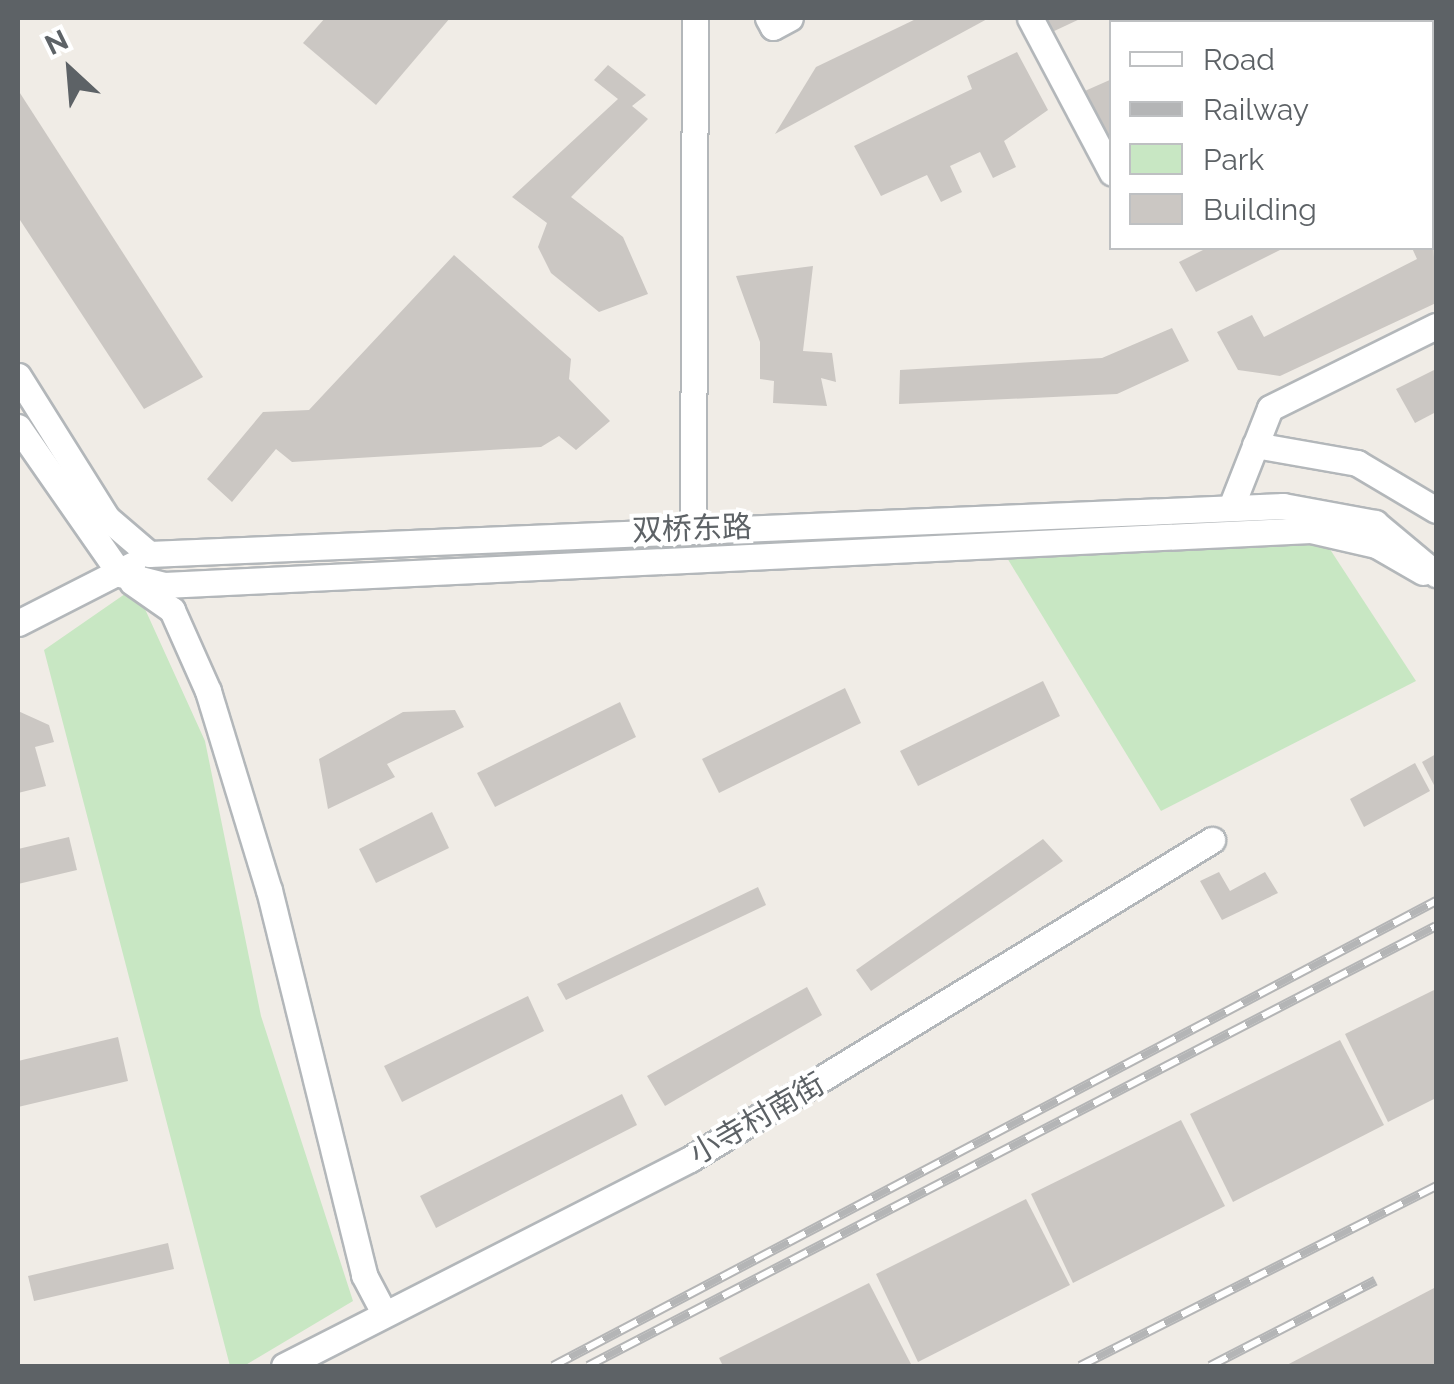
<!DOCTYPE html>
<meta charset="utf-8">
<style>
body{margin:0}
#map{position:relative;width:1454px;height:1384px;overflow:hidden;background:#f0ece6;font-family:Raleway,"Noto Sans SC",sans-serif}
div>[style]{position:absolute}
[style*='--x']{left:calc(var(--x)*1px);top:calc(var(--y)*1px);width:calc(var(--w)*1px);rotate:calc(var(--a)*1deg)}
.green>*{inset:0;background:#c8e7c3}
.building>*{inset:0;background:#cbc7c3}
.roads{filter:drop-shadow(2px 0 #b3b7ba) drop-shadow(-2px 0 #b3b7ba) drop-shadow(0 2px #b3b7ba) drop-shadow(0 -2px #b3b7ba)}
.minor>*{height:25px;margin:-12.5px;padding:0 12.5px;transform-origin:12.5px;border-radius:12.5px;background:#fff}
.rail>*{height:10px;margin-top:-5px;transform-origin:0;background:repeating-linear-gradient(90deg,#fff 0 19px,#b4b5b6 0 38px);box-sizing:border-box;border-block:2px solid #b4b5b6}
span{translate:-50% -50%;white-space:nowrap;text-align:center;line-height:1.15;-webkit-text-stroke:8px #fff;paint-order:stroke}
.street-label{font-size:30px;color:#5d6266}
.frame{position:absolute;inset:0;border:20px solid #5d6266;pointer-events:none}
.legend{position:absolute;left:1109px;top:20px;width:325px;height:230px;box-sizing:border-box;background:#fff;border:2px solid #bec0c2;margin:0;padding:12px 18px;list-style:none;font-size:30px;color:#5d6266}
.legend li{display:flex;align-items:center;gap:20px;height:50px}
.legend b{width:50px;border:2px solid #bec0c2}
.north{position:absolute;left:20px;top:20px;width:100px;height:100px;-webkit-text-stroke:8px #fff;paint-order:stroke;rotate:334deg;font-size:28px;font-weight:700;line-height:40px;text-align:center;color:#5d6266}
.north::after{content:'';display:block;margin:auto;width:35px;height:45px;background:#5d6266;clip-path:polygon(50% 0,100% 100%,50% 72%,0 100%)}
</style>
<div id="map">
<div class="green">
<div style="clip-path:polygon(1320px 534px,1416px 681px,1161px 811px,998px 543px)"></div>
<div style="clip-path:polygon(135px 587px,205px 741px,261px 1016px,353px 1301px,244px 1366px,230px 1366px,44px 650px)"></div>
</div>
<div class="building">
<div style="clip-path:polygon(325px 18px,450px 18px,376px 105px,303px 43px)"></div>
<div style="clip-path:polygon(918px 18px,989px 18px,775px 134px,816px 67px)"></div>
<div style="clip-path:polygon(1043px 18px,1082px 18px,1050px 33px)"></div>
<div style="clip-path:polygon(1017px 52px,1048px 110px,1004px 141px,1016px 167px,993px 178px,980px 152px,950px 166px,962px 192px,941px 202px,927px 175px,881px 196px,854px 146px,972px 89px,967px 76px)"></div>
<div style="clip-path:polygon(608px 65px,646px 95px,632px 106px,648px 119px,571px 197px,623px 237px,648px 294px,599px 312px,551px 273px,538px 247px,547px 223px,512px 197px,618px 99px,594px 80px)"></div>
<div style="clip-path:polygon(1112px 79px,1112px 159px,1078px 94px)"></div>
<div style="clip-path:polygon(18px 90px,203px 377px,144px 409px,18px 217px)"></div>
<div style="clip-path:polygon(1436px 119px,1436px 163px,1432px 165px,1432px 121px)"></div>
<div style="clip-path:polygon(1432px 212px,1436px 303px,1280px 376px,1238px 370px,1217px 332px,1252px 315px,1264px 337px,1417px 259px,1412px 248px,1432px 248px)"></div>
<div style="clip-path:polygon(1207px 248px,1284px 248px,1196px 292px,1179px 262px)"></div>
<div style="clip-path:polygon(454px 255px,571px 359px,569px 379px,610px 421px,576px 450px,559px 436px,541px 447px,292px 462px,276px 449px,232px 502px,207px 479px,263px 412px,309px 410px)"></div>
<div style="clip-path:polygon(813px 266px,803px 351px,832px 353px,836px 382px,821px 378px,827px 406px,773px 403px,774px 381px,760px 379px,760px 342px,736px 276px)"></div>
<div style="clip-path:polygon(1172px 328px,1189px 361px,1117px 394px,899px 404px,900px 370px,1102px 358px)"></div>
<div style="clip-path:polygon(1436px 369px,1436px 412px,1415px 423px,1396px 389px)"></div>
<div style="clip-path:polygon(1043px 681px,1060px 716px,918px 786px,900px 751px)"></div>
<div style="clip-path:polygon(845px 688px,861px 723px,719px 793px,702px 759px)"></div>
<div style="clip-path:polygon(620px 702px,636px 737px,495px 807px,477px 773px)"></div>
<div style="clip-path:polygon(455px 710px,464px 727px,387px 764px,395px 777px,328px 809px,319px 759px,403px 712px)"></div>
<div style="clip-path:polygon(18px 711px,49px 725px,54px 742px,35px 747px,46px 786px,18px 793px)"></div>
<div style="clip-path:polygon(1436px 754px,1436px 789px,1422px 762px)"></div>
<div style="clip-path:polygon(1415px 763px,1430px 791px,1364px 827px,1350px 799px)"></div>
<div style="clip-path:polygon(432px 812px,449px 848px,376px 883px,359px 849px)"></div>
<div style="clip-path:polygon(69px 837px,77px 870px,18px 884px,18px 849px)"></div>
<div style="clip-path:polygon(1043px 839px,1063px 861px,871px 991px,856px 970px)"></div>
<div style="clip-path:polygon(1219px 872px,1230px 891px,1265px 872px,1278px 893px,1222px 920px,1200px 881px)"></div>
<div style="clip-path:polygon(758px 887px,766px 905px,566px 1000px,557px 984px)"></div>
<div style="clip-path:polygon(807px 987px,822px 1015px,665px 1106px,647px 1076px)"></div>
<div style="clip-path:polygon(1436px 989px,1436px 1098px,1388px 1122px,1345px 1034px)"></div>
<div style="clip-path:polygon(528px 996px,544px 1031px,402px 1102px,384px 1066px)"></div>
<div style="clip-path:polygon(118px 1037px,128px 1081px,18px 1107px,18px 1061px)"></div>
<div style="clip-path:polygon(1340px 1040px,1384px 1125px,1233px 1202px,1190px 1114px)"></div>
<div style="clip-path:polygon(622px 1094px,637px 1125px,436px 1228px,420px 1196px)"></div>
<div style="clip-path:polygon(1181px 1120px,1225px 1206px,1073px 1283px,1031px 1194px)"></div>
<div style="clip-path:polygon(1026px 1199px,1070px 1285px,918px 1362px,876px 1274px)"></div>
<div style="clip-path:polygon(168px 1243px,174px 1269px,34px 1301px,28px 1276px)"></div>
<div style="clip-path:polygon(869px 1283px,912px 1366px,723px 1366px,719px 1358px)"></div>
<div style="clip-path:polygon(1436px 1287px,1436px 1366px,1285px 1366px)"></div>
</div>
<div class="roads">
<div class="minor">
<div style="--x:768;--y:18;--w:10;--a:61"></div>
<div style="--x:773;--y:27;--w:19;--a:-28"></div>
<div style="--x:1030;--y:18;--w:175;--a:62.1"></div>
<div style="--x:1432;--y:70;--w:5;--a:-37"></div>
<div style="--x:18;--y:376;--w:168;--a:57.9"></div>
<div style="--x:107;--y:518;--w:55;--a:40.6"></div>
<div style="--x:149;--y:554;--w:1135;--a:-2.42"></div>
<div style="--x:1283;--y:506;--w:94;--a:10.5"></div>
<div style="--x:1375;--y:523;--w:80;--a:39.9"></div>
<div style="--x:18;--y:427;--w:179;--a:55.2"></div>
<div style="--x:120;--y:574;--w:45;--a:14"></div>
<div style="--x:164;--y:585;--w:1148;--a:-2.75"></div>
<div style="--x:1311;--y:530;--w:67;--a:13"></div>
<div style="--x:1376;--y:545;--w:54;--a:29.9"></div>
<div style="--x:1255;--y:445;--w:104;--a:10"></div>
<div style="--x:1357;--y:463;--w:92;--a:30.7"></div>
<div style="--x:1231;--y:507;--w:106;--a:-68.5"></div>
<div style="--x:1270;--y:408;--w:185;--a:-26.3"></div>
<div style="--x:693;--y:529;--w:511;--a:-89.78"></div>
<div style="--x:132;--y:582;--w:49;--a:35"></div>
<div style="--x:172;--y:610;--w:89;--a:66"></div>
<div style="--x:208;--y:691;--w:208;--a:73"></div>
<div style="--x:269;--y:890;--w:397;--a:76.1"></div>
<div style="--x:364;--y:1275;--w:43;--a:62.2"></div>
<div style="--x:18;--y:623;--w:128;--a:-27"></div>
<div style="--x:284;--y:1366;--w:456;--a:-27"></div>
<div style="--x:690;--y:1159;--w:612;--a:-31.43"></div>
</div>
</div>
<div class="rail">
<div style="--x:553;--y:1366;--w:998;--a:-27.77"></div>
<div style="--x:588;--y:1366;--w:955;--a:-27.42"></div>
<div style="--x:1080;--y:1366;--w:399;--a:-26.8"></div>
<div style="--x:1210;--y:1366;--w:186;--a:-27.3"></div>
</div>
<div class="street-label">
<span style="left:692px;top:529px;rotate:-2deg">双桥东路</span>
<span style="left:757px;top:1119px;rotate:-30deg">小寺村南街</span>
</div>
<div class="frame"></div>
<ul class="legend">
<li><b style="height:12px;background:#fff"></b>Road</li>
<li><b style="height:12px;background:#b4b5b6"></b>Railway</li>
<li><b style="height:28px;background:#c8e7c3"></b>Park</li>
<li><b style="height:28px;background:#cbc7c3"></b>Building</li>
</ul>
<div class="north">N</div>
</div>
